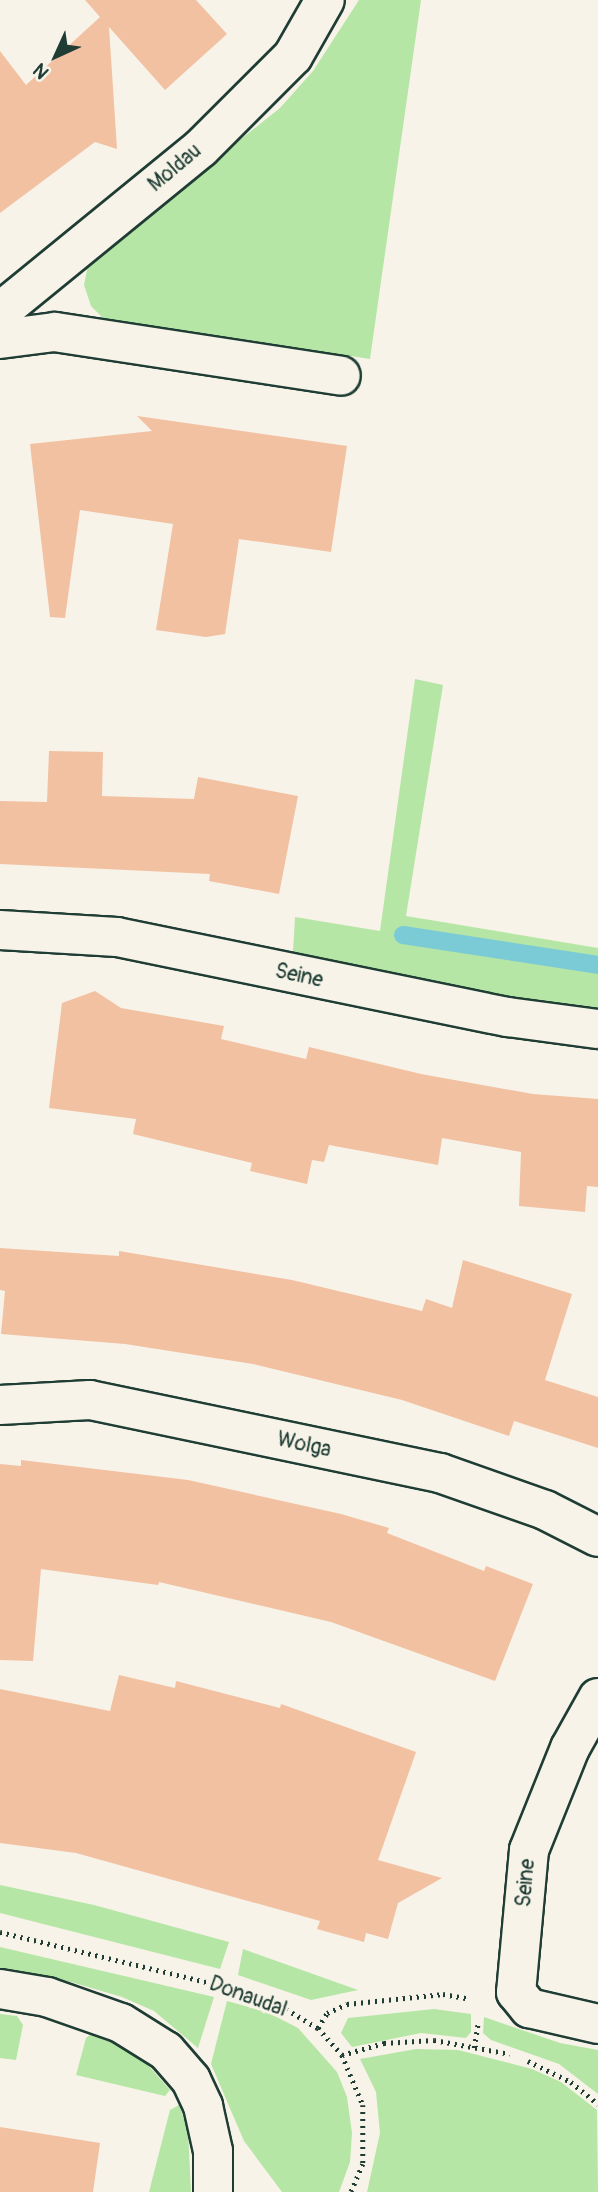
<!DOCTYPE html>
<style>
body{margin:0}
#map{position:relative;width:598px;height:2192px;overflow:hidden;background:#f7f3e8;font-family:Pangolin,sans-serif}
div>[style]{position:absolute}
[style*='--x']{left:calc(var(--x)*1px);top:calc(var(--y)*1px);width:calc(var(--w)*1px);rotate:calc(var(--a)*1deg)}
.green>*{inset:0;background:#b6e6a5}
.stream>*{height:18px;margin:-9px;padding:0 9px;transform-origin:9px;border-radius:9px;background:#7bcbd6}
.building>*{inset:0;background:#f2c1a2}
.path>*{height:4.5px;margin-top:-2.25px;transform-origin:0;background:repeating-linear-gradient(90deg,#1f3d34 0 2px,transparent 0 7px)}
.roads{filter:drop-shadow(2px 0 #1f3d34) drop-shadow(-2px 0 #1f3d34) drop-shadow(0 2px #1f3d34) drop-shadow(0 -2px #1f3d34)}
.street>*{height:38px;margin:-19px;padding:0 19px;transform-origin:19px;border-radius:19px;background:#f7f3e8}
.secondary>*{height:38px;margin:-19px;padding:0 19px;transform-origin:19px;border-radius:19px;background:#f7f3e8}
span{translate:-50% -50%;white-space:nowrap;text-align:center;line-height:1.15;-webkit-text-stroke:6px #f7f3e8;paint-order:stroke}
.street-label{font-size:21px;color:#1f3d34}
.north{position:absolute;left:21px;top:21px;width:70px;height:70px;-webkit-text-stroke:5px #f7f3e8;paint-order:stroke;rotate:225deg;font-size:19px;font-weight:700;line-height:28px;text-align:center;color:#1f3d34}
.north::after{content:'';display:block;margin:auto;width:24px;height:32px;background:#1f3d34;clip-path:polygon(50% 0,100% 100%,50% 72%,0 100%)}
</style>
<div id="map">
<div class="green">
<div style="clip-path:polygon(359px 0,421px 0,370px 359px,103px 318px,91px 306px,84px 285px,89px 260px,280px 108px,313px 71px)"></div>
<div style="clip-path:polygon(415px 679px,443px 685px,406px 916px,598px 948px,598px 1010px,437px 988px,293px 952px,295px 917px,380px 931px)"></div>
<div style="clip-path:polygon(0 1885px,94px 1905px,229px 1942px,220px 1969px,0 1913px)"></div>
<div style="clip-path:polygon(0 1947px,214px 1997px,198px 2048px,154px 2011px,122px 1997px,71px 1982px,0 1970px)"></div>
<div style="clip-path:polygon(243px 1949px,358px 1990px,311px 2000px,238px 1975px)"></div>
<div style="clip-path:polygon(227px 2001px,267px 2012px,298px 2028px,337px 2072px,347px 2097px,352px 2133px,350px 2162px,339px 2192px,282px 2192px,244px 2141px,211px 2064px)"></div>
<div style="clip-path:polygon(434px 2009px,471px 2014px,471px 2032px,466px 2038px,421px 2033px,352px 2047px,341px 2033px,348px 2018px)"></div>
<div style="clip-path:polygon(0 2014px,17px 2016px,23px 2025px,16px 2060px,0 2058px)"></div>
<div style="clip-path:polygon(484px 2017px,560px 2043px,598px 2050px,598px 2094px,559px 2064px,491px 2040px,483px 2033px)"></div>
<div style="clip-path:polygon(94px 2032px,142px 2058px,170px 2090px,165px 2096px,76px 2075px,86px 2038px)"></div>
<div style="clip-path:polygon(416px 2049px,458px 2050px,532px 2069px,561px 2082px,597px 2110px,598px 2192px,367px 2192px,380px 2133px,376px 2092px,360px 2059px)"></div>
<div style="clip-path:polygon(179px 2105px,188px 2130px,191px 2192px,149px 2192px,170px 2110px)"></div>
</div>
<div class="stream">
<div style="--x:403;--y:935;--w:197;--a:8.7"></div>
</div>
<div class="building">
<div style="clip-path:polygon(85px 0,196px 0,227px 34px,165px 90px,109px 27px,117px 149px,95px 142px,0 213px,0 51px,26px 85px,100px 17px)"></div>
<div style="clip-path:polygon(137px 416px,347px 446px,331px 552px,239px 539px,225px 634px,206px 637px,156px 630px,173px 524px,80px 510px,65px 618px,50px 617px,30px 444px,152px 431px)"></div>
<div style="clip-path:polygon(49px 751px,103px 752px,102px 796px,194px 799px,198px 777px,298px 796px,279px 894px,209px 881px,210px 874px,0 864px,0 801px,47px 802px)"></div>
<div style="clip-path:polygon(95px 991px,121px 1008px,224px 1026px,221px 1039px,306px 1059px,309px 1047px,421px 1074px,533px 1094px,598px 1099px,598px 1187px,587px 1186px,585px 1212px,519px 1206px,521px 1152px,442px 1138px,438px 1165px,329px 1145px,324px 1162px,312px 1160px,307px 1184px,250px 1171px,252px 1163px,133px 1134px,136px 1119px,49px 1108px,62px 1003px)"></div>
<div style="clip-path:polygon(0 1248px,119px 1256px,119px 1251px,292px 1280px,422px 1311px,426px 1299px,452px 1308px,463px 1260px,572px 1294px,545px 1380px,598px 1397px,598px 1448px,514px 1421px,509px 1436px,402px 1400px,253px 1364px,125px 1344px,1px 1334px,5px 1291px,0 1290px)"></div>
<div style="clip-path:polygon(21px 1460px,188px 1480px,341px 1514px,389px 1528px,387px 1533px,484px 1571px,486px 1566px,533px 1584px,495px 1681px,331px 1622px,159px 1582px,158px 1585px,41px 1569px,33px 1661px,0 1660px,0 1464px,21px 1466px)"></div>
<div style="clip-path:polygon(119px 1675px,175px 1688px,176px 1681px,280px 1708px,281px 1704px,416px 1752px,378px 1860px,442px 1878px,398px 1903px,388px 1939px,366px 1933px,364px 1942px,317px 1929px,320px 1921px,76px 1853px,0 1843px,0 1689px,110px 1711px)"></div>
<div style="clip-path:polygon(0 2127px,100px 2143px,93px 2192px,0 2192px)"></div>
</div>
<div class="path">
<div style="--x:0;--y:1932;--w:230;--a:13.6"></div>
<div style="--x:224;--y:1986;--w:66;--a:20.4"></div>
<div style="--x:286;--y:2009;--w:37;--a:31"></div>
<div style="--x:318;--y:2028;--w:36;--a:48"></div>
<div style="--x:342;--y:2055;--w:54;--a:67.2"></div>
<div style="--x:363;--y:2105;--w:59;--a:90"></div>
<div style="--x:363;--y:2164;--w:30;--a:113"></div>
<div style="--x:318;--y:2028;--w:17;--a:-59"></div>
<div style="--x:327;--y:2013;--w:22;--a:-24"></div>
<div style="--x:347;--y:2004;--w:97;--a:-5.9"></div>
<div style="--x:443;--y:1994;--w:27;--a:10"></div>
<div style="--x:474;--y:2048;--w:24;--a:-81"></div>
<div style="--x:342;--y:2055;--w:44;--a:-15.9"></div>
<div style="--x:384;--y:2043;--w:50;--a:-3.4"></div>
<div style="--x:434;--y:2040;--w:77;--a:10.4"></div>
<div style="--x:528;--y:2061;--w:48;--a:26"></div>
<div style="--x:571;--y:2082;--w:35;--a:39"></div>
</div>
<div class="roads">
<div class="street">
<div style="--x:0;--y:312;--w:259;--a:-39.2"></div>
<div style="--x:201;--y:148;--w:130;--a:-45"></div>
<div style="--x:293;--y:56;--w:64;--a:-60.3"></div>
<div style="--x:0;--y:339;--w:55;--a:-7.3"></div>
<div style="--x:55;--y:332;--w:289;--a:8.7"></div>
<div style="--x:0;--y:930;--w:117;--a:3.4"></div>
<div style="--x:117;--y:937;--w:399;--a:11.6"></div>
<div style="--x:508;--y:1017;--w:91;--a:7.6"></div>
<div style="--x:0;--y:1405;--w:90;--a:-3.2"></div>
<div style="--x:90;--y:1400;--w:358;--a:11.8"></div>
<div style="--x:440;--y:1473;--w:111;--a:19.4"></div>
<div style="--x:545;--y:1510;--w:59;--a:27"></div>
<div style="--x:598;--y:1698;--w:57;--a:119.2"></div>
<div style="--x:570;--y:1748;--w:110;--a:111.9"></div>
<div style="--x:529;--y:1850;--w:143;--a:95.2"></div>
<div style="--x:516;--y:1992;--w:21;--a:51"></div>
<div style="--x:529;--y:2008;--w:71;--a:13.1"></div>
</div>
<div class="secondary">
<div style="--x:0;--y:1989;--w:48;--a:9.7"></div>
<div style="--x:47;--y:1997;--w:78;--a:19.4"></div>
<div style="--x:121;--y:2023;--w:53;--a:31.9"></div>
<div style="--x:166;--y:2051;--w:38;--a:49"></div>
<div style="--x:191;--y:2080;--w:29;--a:65"></div>
<div style="--x:203;--y:2106;--w:46;--a:77.5"></div>
<div style="--x:213;--y:2151;--w:41;--a:90"></div>
</div>
</div>
<div class="street-label">
<span style="left:175px;top:168px;rotate:-40deg">Moldau</span>
<span style="left:299px;top:976px;rotate:12deg">Seine</span>
<span style="left:304px;top:1445px;rotate:12deg">Wolga</span>
<span style="left:526px;top:1883px;rotate:-85deg">Seine</span>
<span style="left:248px;top:1997px;rotate:20deg">Donaudal</span>
</div>
<div class="north">N</div>
</div>
